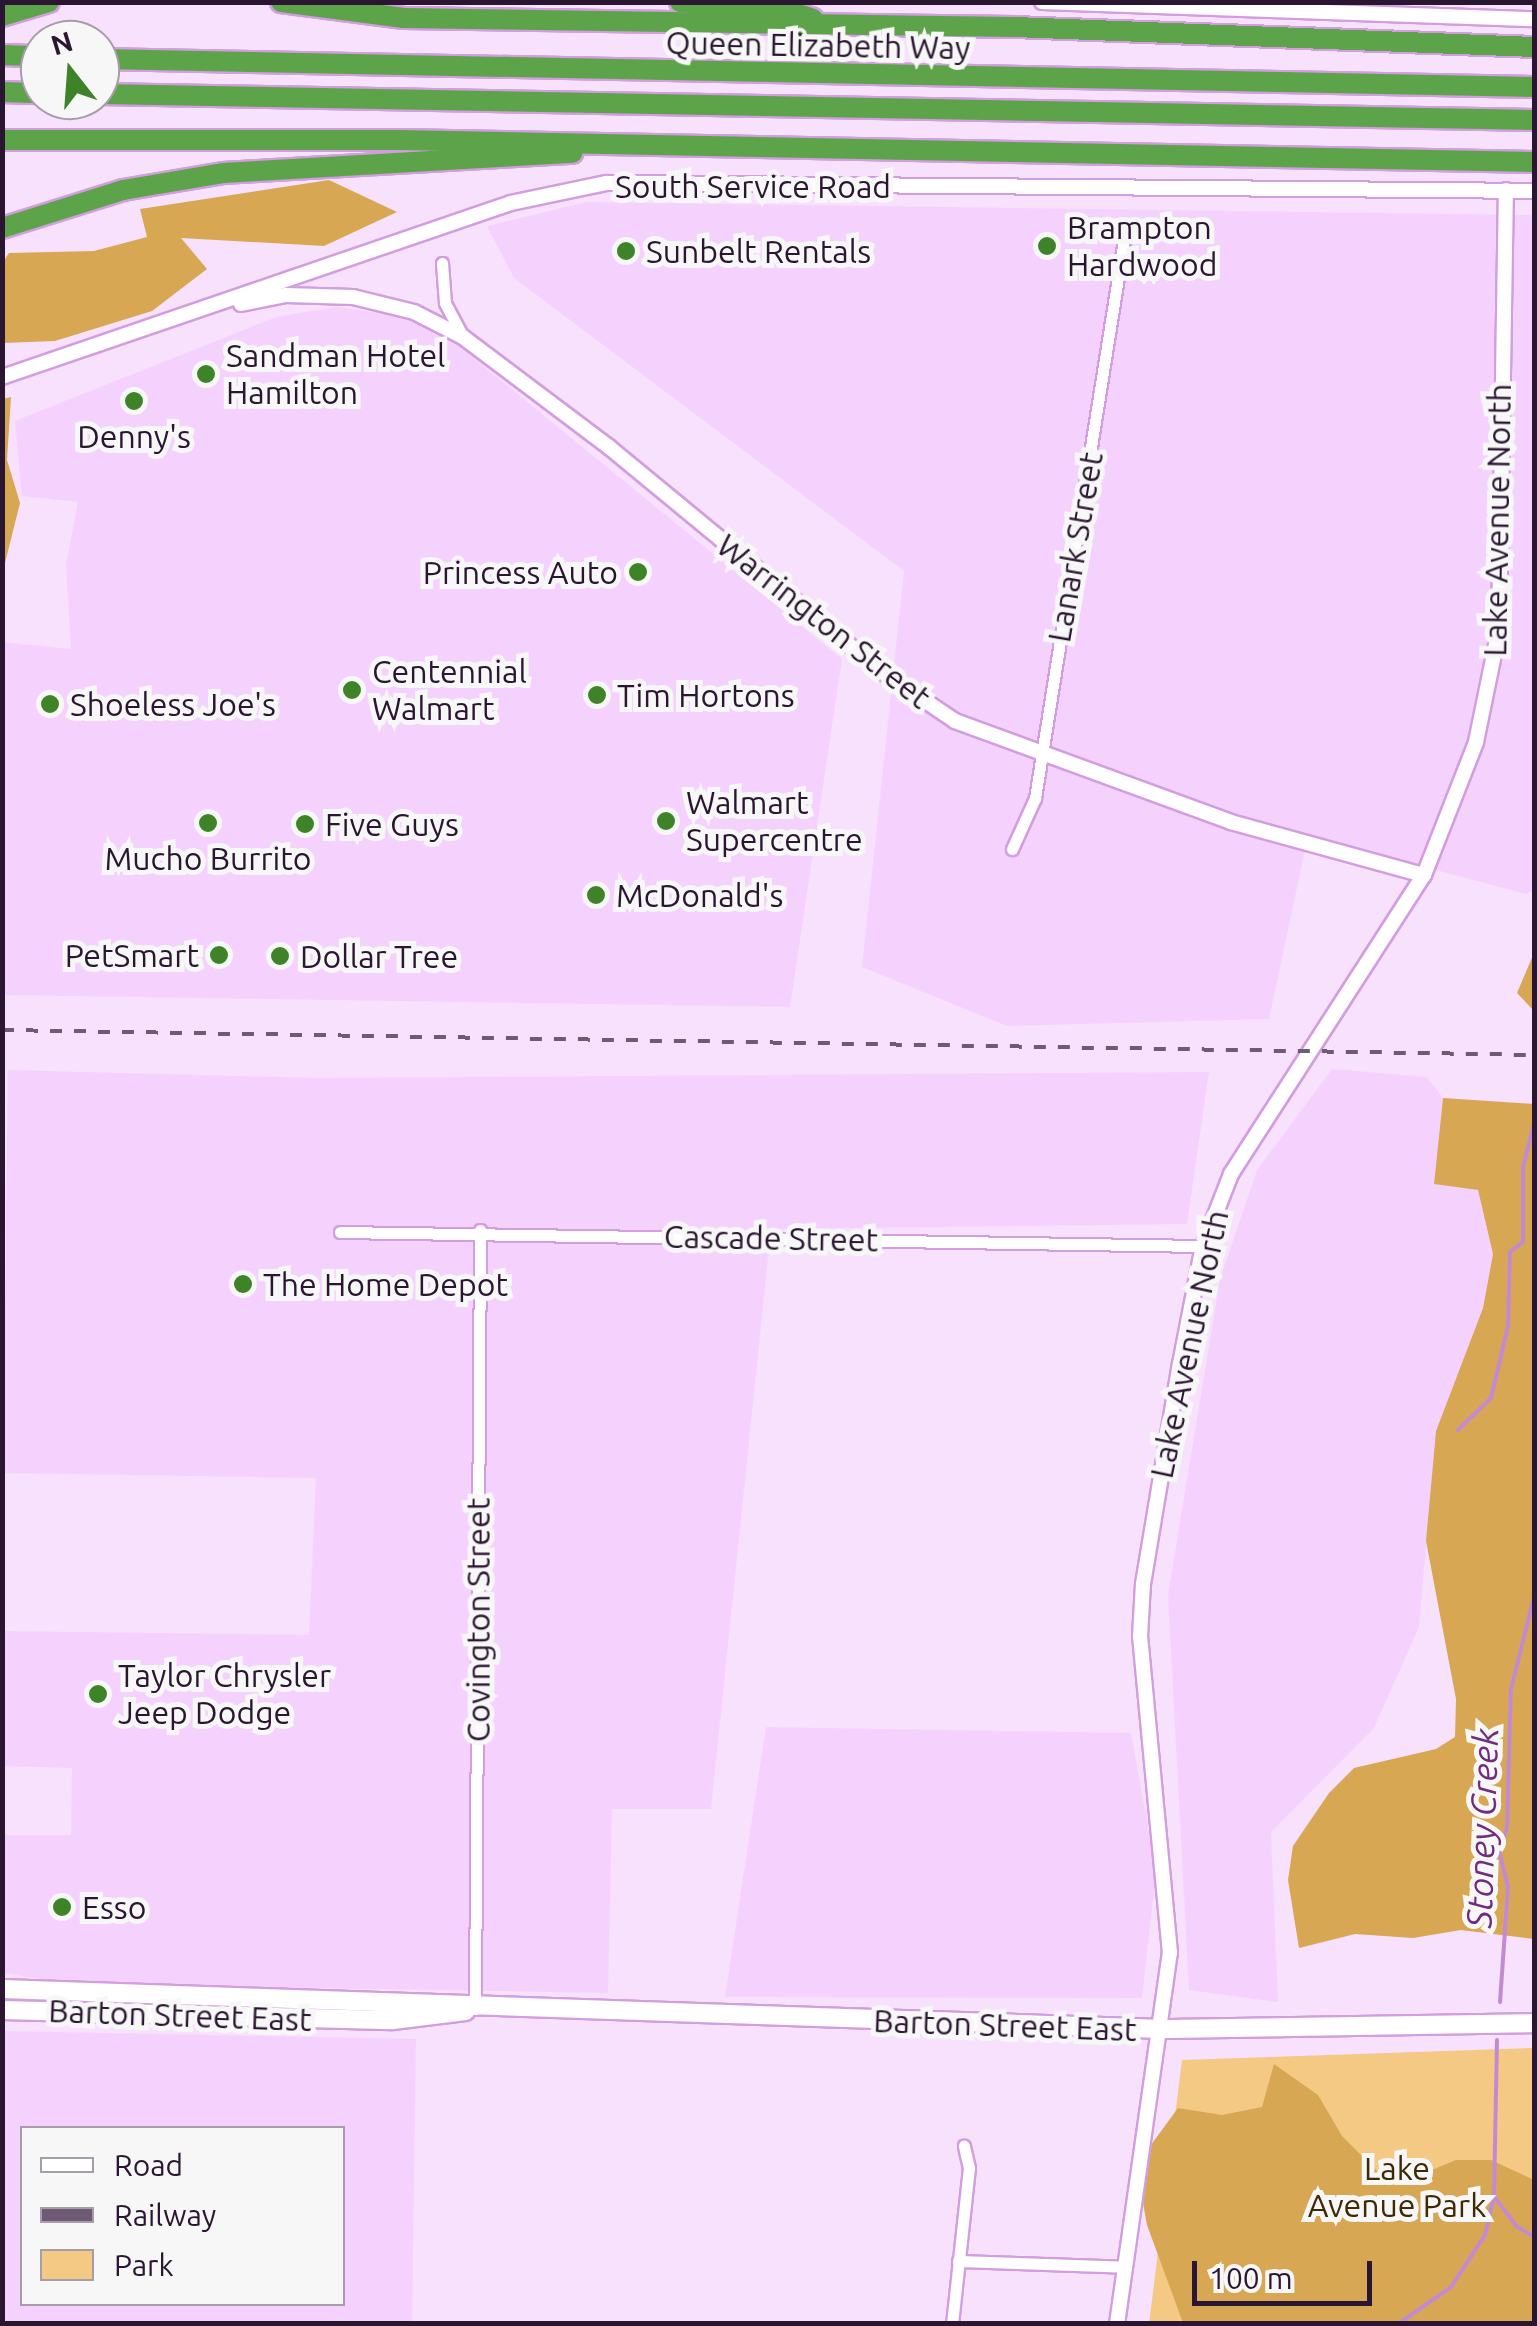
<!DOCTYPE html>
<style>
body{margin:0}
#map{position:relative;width:1537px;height:2326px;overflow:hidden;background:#f7e1fc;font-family:Ubuntu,sans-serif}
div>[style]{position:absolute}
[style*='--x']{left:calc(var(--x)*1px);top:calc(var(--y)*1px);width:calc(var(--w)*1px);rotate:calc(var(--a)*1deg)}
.built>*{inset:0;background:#f5d2fe}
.green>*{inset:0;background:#f4c983}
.forest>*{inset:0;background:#d8a754}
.stream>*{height:4px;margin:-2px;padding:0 2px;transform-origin:2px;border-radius:2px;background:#c28bd1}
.roads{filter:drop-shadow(2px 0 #d29ee0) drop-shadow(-2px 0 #d29ee0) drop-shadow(0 2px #d29ee0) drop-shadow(0 -2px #d29ee0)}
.minor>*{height:11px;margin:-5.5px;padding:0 5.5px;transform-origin:5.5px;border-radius:5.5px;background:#fff}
.tertiary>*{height:14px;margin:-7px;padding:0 7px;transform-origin:7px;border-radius:7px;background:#fff}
.secondary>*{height:18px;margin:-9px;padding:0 9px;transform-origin:9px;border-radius:9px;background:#fff}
.motorway>*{height:20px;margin:-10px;padding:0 10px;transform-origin:10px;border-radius:10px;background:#5da349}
.rail>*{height:4px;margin-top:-2px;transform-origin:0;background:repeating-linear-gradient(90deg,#6f5a75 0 12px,transparent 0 24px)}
.dots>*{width:28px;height:28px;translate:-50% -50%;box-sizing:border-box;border:5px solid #f7f7f7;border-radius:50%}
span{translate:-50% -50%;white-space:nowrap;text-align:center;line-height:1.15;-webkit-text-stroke:10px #f7f7f7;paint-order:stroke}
.street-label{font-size:32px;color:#2a1630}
.poi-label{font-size:32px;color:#2a1630}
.left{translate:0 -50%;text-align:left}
.right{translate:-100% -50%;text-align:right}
.park-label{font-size:32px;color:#3d2904}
.water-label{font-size:35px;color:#6f2c80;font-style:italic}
.frame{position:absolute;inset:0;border:5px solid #2a1630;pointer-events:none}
.legend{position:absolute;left:20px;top:2126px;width:325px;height:180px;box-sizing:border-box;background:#f7f7f7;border:2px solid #a59da7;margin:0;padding:12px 18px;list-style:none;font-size:30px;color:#2a1630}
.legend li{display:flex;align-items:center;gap:20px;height:50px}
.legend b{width:50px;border:2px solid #a59da7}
.north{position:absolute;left:20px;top:20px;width:100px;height:100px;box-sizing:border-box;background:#f7f7f7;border:2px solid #a59da7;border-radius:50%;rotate:343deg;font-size:28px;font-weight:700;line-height:40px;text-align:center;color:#2a1630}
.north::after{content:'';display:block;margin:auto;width:35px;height:45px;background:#3e8328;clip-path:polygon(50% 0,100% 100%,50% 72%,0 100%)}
.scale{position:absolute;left:1192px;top:2261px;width:180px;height:45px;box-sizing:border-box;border:5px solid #2a1630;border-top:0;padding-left:12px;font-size:30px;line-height:35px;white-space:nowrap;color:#2a1630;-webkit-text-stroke:8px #f7f7f7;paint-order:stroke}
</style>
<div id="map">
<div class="built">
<div style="clip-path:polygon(587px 202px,1534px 215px,1534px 890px,1526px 894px,1308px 836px,1269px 1019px,1007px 1026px,862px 967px,904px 571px,514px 278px,487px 226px)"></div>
<div style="clip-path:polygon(336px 307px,395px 315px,450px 339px,842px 659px,790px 1007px,3px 995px,3px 642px,71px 649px,66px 565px,78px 502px,22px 496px,15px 421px,276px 317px)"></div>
<div style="clip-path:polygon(1332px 1069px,1427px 1077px,1443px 1098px,1434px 1183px,1478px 1190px,1493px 1254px,1483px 1308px,1436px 1431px,1419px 1627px,1374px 1728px,1271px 1832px,1278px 2002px,1189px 1990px,1168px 1595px,1220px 1279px,1257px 1170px)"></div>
<div style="clip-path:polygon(8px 1070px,319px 1078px,1209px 1072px,1187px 1224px,771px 1229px,711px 1809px,612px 1809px,608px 1993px,75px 1984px,3px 1973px,3px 1835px,71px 1835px,72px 1768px,3px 1766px,3px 1631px,309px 1635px,316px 1478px,3px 1473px)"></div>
<div style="clip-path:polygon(766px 1727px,1131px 1733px,1156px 1872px,1142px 1998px,725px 1997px)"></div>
<div style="clip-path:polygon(evenodd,3px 2031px,416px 2039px,412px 2323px,3px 2323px,3px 2031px,22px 2128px,342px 2128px,342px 2304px,22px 2304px,22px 2128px)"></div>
</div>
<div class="green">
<div style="clip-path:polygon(1534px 2048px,1534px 2323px,1149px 2324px,1182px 2060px)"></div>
</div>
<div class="forest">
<div style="clip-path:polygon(329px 180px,397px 212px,324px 246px,181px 238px,207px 269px,152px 311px,55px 341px,3px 343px,3px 262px,9px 253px,94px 251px,147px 237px,140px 209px)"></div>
<div style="clip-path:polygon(11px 397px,7px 460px,20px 503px,3px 571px,3px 399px)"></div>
<div style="clip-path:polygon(1534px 953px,1534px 1011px,1517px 993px)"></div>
<div style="clip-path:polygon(1443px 1098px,1534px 1104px,1534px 1939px,1461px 1930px,1413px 1938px,1355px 1934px,1299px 1948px,1288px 1880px,1293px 1846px,1329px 1793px,1354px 1768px,1436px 1749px,1455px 1737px,1456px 1699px,1426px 1541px,1436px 1431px,1483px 1308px,1493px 1254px,1478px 1190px,1434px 1184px)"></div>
<div style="clip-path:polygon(1274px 2064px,1318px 2095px,1342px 2136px,1377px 2171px,1403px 2182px,1456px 2160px,1491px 2160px,1534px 2180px,1534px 2323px,1183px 2323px,1147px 2225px,1140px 2187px,1148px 2149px,1178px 2108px,1222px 2115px,1262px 2107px)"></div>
</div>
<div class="stream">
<div style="--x:1458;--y:1430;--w:46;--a:-44.1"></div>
<div style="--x:1491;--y:1398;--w:74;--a:-76.7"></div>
<div style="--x:1508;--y:1326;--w:74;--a:-88.5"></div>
<div style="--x:1510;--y:1252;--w:16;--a:-38"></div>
<div style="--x:1523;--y:1242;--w:75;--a:-90"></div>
<div style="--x:1523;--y:1167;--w:44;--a:-75.7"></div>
<div style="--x:1500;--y:2002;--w:115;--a:-86"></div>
<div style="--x:1508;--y:1887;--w:37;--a:-104"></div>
<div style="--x:1499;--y:1851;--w:24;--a:-71"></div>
<div style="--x:1507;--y:1828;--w:139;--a:-88.4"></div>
<div style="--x:1511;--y:1689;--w:95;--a:-76"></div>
<div style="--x:1496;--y:2199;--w:34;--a:53"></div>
<div style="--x:1516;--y:2226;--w:21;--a:31"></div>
<div style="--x:1398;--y:2324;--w:65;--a:-34.9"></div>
<div style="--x:1451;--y:2287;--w:62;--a:-56.8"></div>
<div style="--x:1485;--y:2235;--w:40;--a:-77"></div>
<div style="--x:1494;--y:2196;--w:156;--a:-88.9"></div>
</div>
<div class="roads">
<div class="minor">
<div style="--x:442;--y:263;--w:40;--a:85.7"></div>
<div style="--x:445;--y:303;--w:38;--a:62"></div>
<div style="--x:1012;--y:849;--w:56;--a:-65.7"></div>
<div style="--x:1035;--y:798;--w:565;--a:-80.94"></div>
<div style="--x:340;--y:1232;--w:863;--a:0.93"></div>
<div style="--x:475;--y:2009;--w:779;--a:-89.63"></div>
<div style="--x:958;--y:2261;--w:168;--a:2"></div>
<div style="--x:952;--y:2324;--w:157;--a:-83.8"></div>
<div style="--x:969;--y:2168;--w:23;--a:-103"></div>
</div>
<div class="tertiary">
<div style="--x:1042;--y:2;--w:492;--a:2"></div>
<div style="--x:241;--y:304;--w:46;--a:-11.3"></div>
<div style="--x:286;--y:295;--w:67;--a:1.7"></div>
<div style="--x:353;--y:297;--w:63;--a:13.8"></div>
<div style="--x:414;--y:312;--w:55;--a:27"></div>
<div style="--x:463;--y:337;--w:183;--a:37"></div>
<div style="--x:609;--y:447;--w:352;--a:39.5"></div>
<div style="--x:881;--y:671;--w:89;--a:34"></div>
<div style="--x:955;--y:721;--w:294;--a:20.1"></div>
<div style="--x:1231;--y:822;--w:200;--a:15.4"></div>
<div style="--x:2;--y:377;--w:538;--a:-18.87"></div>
<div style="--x:511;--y:203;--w:97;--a:-11.9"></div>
<div style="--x:606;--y:183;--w:928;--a:0.49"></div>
<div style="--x:1117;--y:2324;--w:375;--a:-81.9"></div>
<div style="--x:1170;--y:1953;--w:317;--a:-95.4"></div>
<div style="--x:1140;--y:1637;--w:53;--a:-86.8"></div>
<div style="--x:1143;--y:1584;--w:223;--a:-80.5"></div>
<div style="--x:1180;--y:1364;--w:120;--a:-79"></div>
<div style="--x:1203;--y:1246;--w:77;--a:-68.7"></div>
<div style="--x:1231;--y:1174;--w:356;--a:-57.2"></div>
<div style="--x:1424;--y:875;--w:143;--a:-68.6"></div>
<div style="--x:1476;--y:742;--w:114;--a:-78.4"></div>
<div style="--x:1499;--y:630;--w:440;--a:-89.1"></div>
</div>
<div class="secondary">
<div style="--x:2;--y:1989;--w:1161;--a:1.97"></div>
<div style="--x:1162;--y:2029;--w:372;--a:-0.9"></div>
<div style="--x:2;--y:2010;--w:391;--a:1.5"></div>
<div style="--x:393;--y:2020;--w:73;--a:-7.1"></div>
</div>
<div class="motorway">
<div style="--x:281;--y:2;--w:124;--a:7.4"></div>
<div style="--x:404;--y:18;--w:610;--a:0.85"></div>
<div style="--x:1014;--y:27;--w:520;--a:2.2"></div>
<div style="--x:680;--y:2;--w:109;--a:4.7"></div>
<div style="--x:789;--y:11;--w:25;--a:18"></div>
<div style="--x:2;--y:16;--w:49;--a:-16.6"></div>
<div style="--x:2;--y:55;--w:38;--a:2"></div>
<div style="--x:100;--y:59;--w:1434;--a:1.12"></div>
<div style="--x:2;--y:92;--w:38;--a:2"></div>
<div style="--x:100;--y:94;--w:1434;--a:1.04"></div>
<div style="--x:2;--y:140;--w:397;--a:0"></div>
<div style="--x:399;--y:140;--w:1135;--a:1.11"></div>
<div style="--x:2;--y:228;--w:127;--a:-17.4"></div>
<div style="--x:123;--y:190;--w:101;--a:-9.6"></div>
<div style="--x:223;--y:173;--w:350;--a:-3.3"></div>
</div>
</div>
<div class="rail">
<div style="--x:2;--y:1030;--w:1532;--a:0.93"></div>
</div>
<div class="dots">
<div style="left:1047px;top:246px;background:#3e8328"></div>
<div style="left:626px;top:251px;background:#3e8328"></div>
<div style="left:206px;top:374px;background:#3e8328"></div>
<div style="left:134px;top:401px;background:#3e8328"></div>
<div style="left:638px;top:572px;background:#3e8328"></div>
<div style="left:352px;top:690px;background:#3e8328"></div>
<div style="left:597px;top:695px;background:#3e8328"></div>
<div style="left:50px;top:704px;background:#3e8328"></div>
<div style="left:666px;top:821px;background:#3e8328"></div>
<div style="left:208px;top:823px;background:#3e8328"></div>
<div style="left:305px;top:824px;background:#3e8328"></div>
<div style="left:596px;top:895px;background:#3e8328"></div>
<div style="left:219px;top:955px;background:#3e8328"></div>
<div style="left:280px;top:956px;background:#3e8328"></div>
<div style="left:243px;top:1284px;background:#3e8328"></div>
<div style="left:98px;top:1694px;background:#3e8328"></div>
<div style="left:62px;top:1907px;background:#3e8328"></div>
</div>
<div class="street-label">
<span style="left:818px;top:45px;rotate:1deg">Queen Elizabeth Way</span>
<span style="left:753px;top:186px">South Service Road</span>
<span style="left:1497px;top:520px;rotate:-89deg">Lake Avenue North</span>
<span style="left:1075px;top:547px;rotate:-80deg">Lanark Street</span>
<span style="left:824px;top:621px;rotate:38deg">Warrington Street</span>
<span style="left:771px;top:1238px;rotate:1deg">Cascade Street</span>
<span style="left:1189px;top:1344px;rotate:-78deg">Lake Avenue North</span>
<span style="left:478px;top:1620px;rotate:-90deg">Covington Street</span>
<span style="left:180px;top:2015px;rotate:2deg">Barton Street East</span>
<span style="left:1005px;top:2025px;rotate:2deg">Barton Street East</span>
</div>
<div class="poi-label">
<span class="left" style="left:1067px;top:246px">Brampton<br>Hardwood</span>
<span class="left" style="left:646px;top:251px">Sunbelt Rentals</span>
<span class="left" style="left:226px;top:374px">Sandman Hotel<br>Hamilton</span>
<span style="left:134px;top:436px">Denny's</span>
<span class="right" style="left:618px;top:572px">Princess Auto</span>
<span class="left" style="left:372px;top:690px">Centennial<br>Walmart</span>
<span class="left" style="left:617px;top:695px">Tim Hortons</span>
<span class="left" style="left:70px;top:704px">Shoeless Joe's</span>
<span class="left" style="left:686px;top:821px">Walmart<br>Supercentre</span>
<span class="left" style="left:325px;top:824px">Five Guys</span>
<span style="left:208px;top:858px">Mucho Burrito</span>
<span class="left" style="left:616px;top:895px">McDonald's</span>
<span class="right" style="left:199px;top:955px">PetSmart</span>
<span class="left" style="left:300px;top:956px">Dollar Tree</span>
<span class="left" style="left:263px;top:1284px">The Home Depot</span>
<span class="left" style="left:118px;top:1694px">Taylor Chrysler<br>Jeep Dodge</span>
<span class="left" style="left:82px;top:1907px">Esso</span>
</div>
<div class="park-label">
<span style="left:1397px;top:2187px">Lake<br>Avenue Park</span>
</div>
<div class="water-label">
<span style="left:1482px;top:1828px;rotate:-88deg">Stoney Creek</span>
</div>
<div class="frame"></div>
<ul class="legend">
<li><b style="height:12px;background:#fff"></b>Road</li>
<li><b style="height:12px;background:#6f5a75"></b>Railway</li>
<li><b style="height:28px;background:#f4c983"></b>Park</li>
</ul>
<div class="north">N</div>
<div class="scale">100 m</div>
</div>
